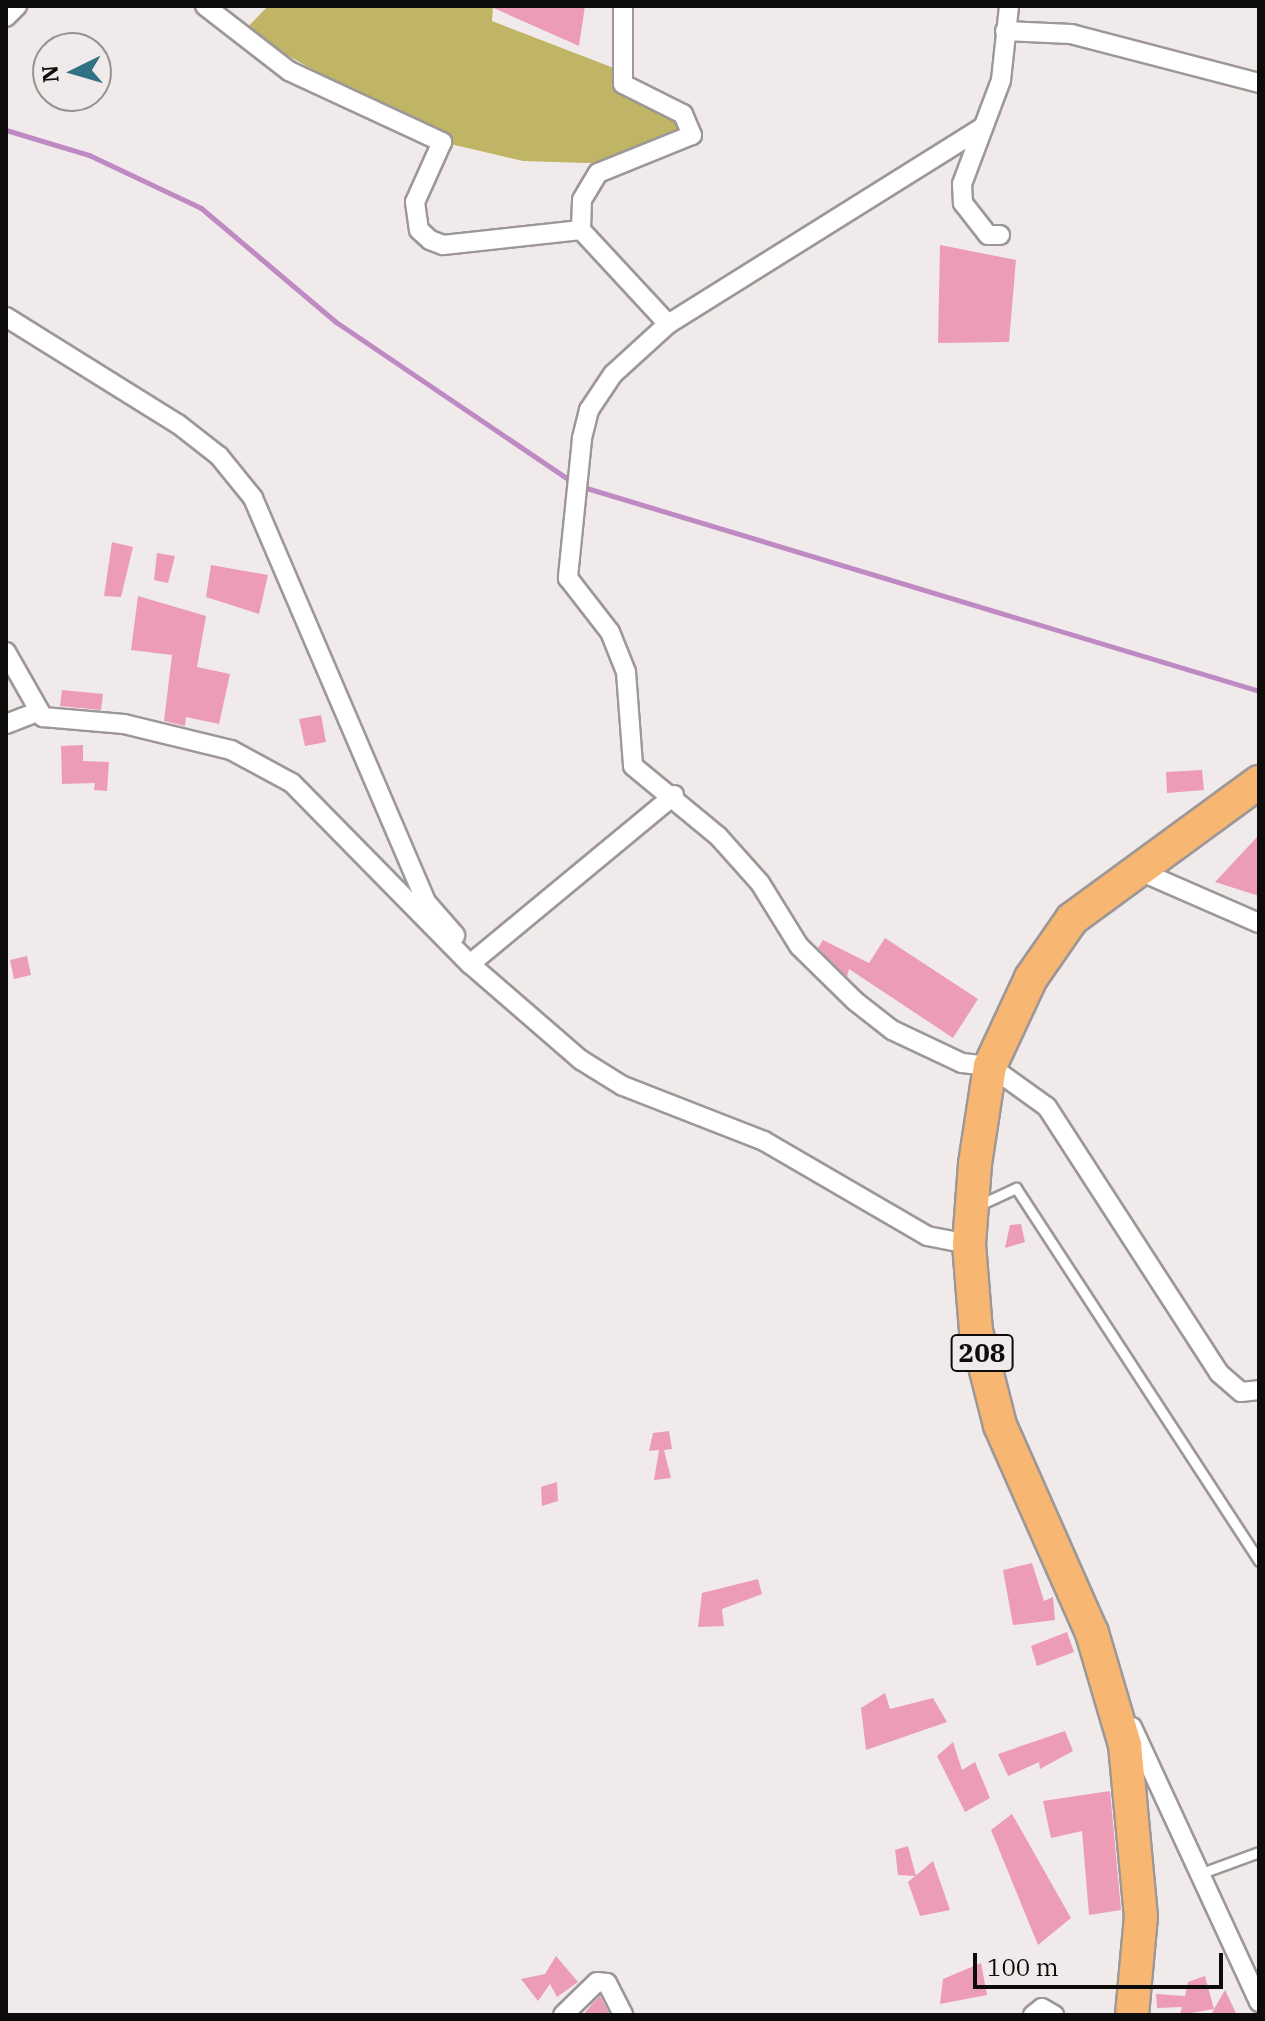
<!DOCTYPE html>
<style>
body{margin:0}
#map{position:relative;width:1265px;height:2021px;overflow:hidden;background:#f0ebea;font-family:"IBM Plex Serif",serif}
div>[style]{position:absolute}
[style*='--x']{left:calc(var(--x)*1px);top:calc(var(--y)*1px);width:calc(var(--w)*1px);rotate:calc(var(--a)*1deg)}
.forest>*{inset:0;background:#c0b465}
.stream>*{height:5px;margin:-2.5px;padding:0 2.5px;transform-origin:2.5px;border-radius:2.5px;background:#bf8ac4}
.building>*{inset:0;background:#ec9cb7}
.roads{filter:drop-shadow(2px 0 #9d9897) drop-shadow(-2px 0 #9d9897) drop-shadow(0 2px #9d9897) drop-shadow(0 -2px #9d9897)}
.lane>*{height:9px;margin:-4.5px;padding:0 4.5px;transform-origin:4.5px;border-radius:4.5px;background:#fff}
.street>*{height:18px;margin:-9px;padding:0 9px;transform-origin:9px;border-radius:9px;background:#fff}
.highway>*{height:32px;margin:-16px;padding:0 16px;transform-origin:16px;border-radius:16px;background:#f7b671}
span{translate:-50% -50%;white-space:nowrap;text-align:center;line-height:1.15;-webkit-text-stroke:6px #f0ebea;paint-order:stroke}
.shield-label span{padding:2px 6px;background:#f0ebea;border:2px solid;border-radius:6px;-webkit-text-stroke-width:0}
.shield-label{font-size:26px;color:#0d0c0b;font-weight:700}
.frame{position:absolute;inset:0;border:8px solid #0d0c0b;pointer-events:none}
.north{position:absolute;left:32px;top:32px;width:80px;height:80px;box-sizing:border-box;background:#f0ebea;border:2px solid #959291;border-radius:50%;rotate:265deg;font-size:22px;font-weight:700;line-height:32px;text-align:center;color:#0d0c0b}
.north::after{content:'';display:block;margin:auto;width:28px;height:36px;background:#307184;clip-path:polygon(50% 0,100% 100%,50% 72%,0 100%)}
.scale{position:absolute;left:973px;top:1953px;width:250px;height:36px;box-sizing:border-box;border:4px solid #0d0c0b;border-top:0;padding-left:10px;font-size:24px;line-height:28px;white-space:nowrap;color:#0d0c0b;-webkit-text-stroke:6px #f0ebea;paint-order:stroke}
</style>
<div id="map">
<div class="forest">
<div style="clip-path:polygon(268px 6px,493px 6px,492px 21px,619px 70px,688px 124px,619px 164px,523px 161px,442px 142px,244px 31px)"></div>
</div>
<div class="stream">
<div style="--x:6;--y:130;--w:87;--a:16.8"></div>
<div style="--x:89;--y:155;--w:124;--a:25.3"></div>
<div style="--x:201;--y:208;--w:177;--a:40.2"></div>
<div style="--x:336;--y:322;--w:287;--a:34.1"></div>
<div style="--x:583;--y:487;--w:706;--a:16.79"></div>
</div>
<div class="building">
<div style="clip-path:polygon(489px 6px,585px 6px,579px 46px)"></div>
<div style="clip-path:polygon(940px 245px,1016px 260px,1009px 342px,938px 343px)"></div>
<div style="clip-path:polygon(112px 542px,133px 547px,121px 597px,104px 596px)"></div>
<div style="clip-path:polygon(157px 553px,175px 556px,168px 583px,154px 580px)"></div>
<div style="clip-path:polygon(211px 565px,268px 575px,259px 614px,206px 597px)"></div>
<div style="clip-path:polygon(138px 596px,206px 616px,197px 667px,230px 674px,219px 724px,186px 717px,185px 726px,164px 721px,172px 655px,131px 650px)"></div>
<div style="clip-path:polygon(62px 690px,103px 694px,101px 710px,60px 706px)"></div>
<div style="clip-path:polygon(321px 715px,326px 742px,305px 746px,299px 719px)"></div>
<div style="clip-path:polygon(83px 745px,83px 761px,109px 762px,107px 791px,94px 790px,95px 783px,62px 784px,61px 746px)"></div>
<div style="clip-path:polygon(1202px 770px,1204px 790px,1167px 793px,1166px 772px)"></div>
<div style="clip-path:polygon(1259px 835px,1259px 896px,1215px 882px)"></div>
<div style="clip-path:polygon(885px 938px,978px 999px,953px 1038px,849px 969px,847px 977px,818px 948px,823px 940px,869px 963px)"></div>
<div style="clip-path:polygon(27px 956px,31px 975px,14px 979px,10px 960px)"></div>
<div style="clip-path:polygon(1021px 1224px,1025px 1242px,1005px 1248px,1010px 1225px)"></div>
<div style="clip-path:polygon(669px 1431px,672px 1449px,664px 1450px,671px 1478px,654px 1480px,659px 1450px,649px 1451px,653px 1433px)"></div>
<div style="clip-path:polygon(557px 1482px,558px 1501px,542px 1506px,541px 1487px)"></div>
<div style="clip-path:polygon(1032px 1563px,1044px 1601px,1053px 1597px,1055px 1620px,1013px 1625px,1003px 1570px)"></div>
<div style="clip-path:polygon(758px 1579px,762px 1594px,722px 1609px,724px 1626px,698px 1627px,702px 1593px)"></div>
<div style="clip-path:polygon(1067px 1632px,1074px 1652px,1037px 1666px,1031px 1646px)"></div>
<div style="clip-path:polygon(885px 1693px,890px 1709px,933px 1698px,947px 1722px,866px 1750px,861px 1708px)"></div>
<div style="clip-path:polygon(1065px 1731px,1073px 1751px,1040px 1769px,1039px 1762px,1008px 1776px,998px 1754px)"></div>
<div style="clip-path:polygon(953px 1742px,962px 1770px,975px 1762px,990px 1798px,965px 1812px,937px 1756px)"></div>
<div style="clip-path:polygon(1110px 1791px,1121px 1910px,1089px 1915px,1082px 1831px,1051px 1838px,1043px 1801px)"></div>
<div style="clip-path:polygon(1012px 1814px,1071px 1918px,1038px 1945px,991px 1830px)"></div>
<div style="clip-path:polygon(908px 1846px,916px 1876px,898px 1875px,895px 1850px)"></div>
<div style="clip-path:polygon(933px 1861px,950px 1910px,920px 1916px,908px 1882px)"></div>
<div style="clip-path:polygon(556px 1956px,578px 1982px,557px 1997px,550px 1984px,538px 2001px,521px 1979px,545px 1974px)"></div>
<div style="clip-path:polygon(981px 1963px,987px 1995px,940px 2004px,943px 1979px)"></div>
<div style="clip-path:polygon(1205px 1976px,1214px 2009px,1180px 2015px,1182px 2007px,1157px 2008px,1156px 1994px,1185px 1996px,1188px 1982px)"></div>
<div style="clip-path:polygon(1225px 1990px,1237px 2015px,1211px 2015px,1214px 2009px)"></div>
<div style="clip-path:polygon(600px 1996px,610px 2015px,583px 2015px,592px 2004px)"></div>
</div>
<div class="roads">
<div class="lane">
<div style="--x:977;--y:1206;--w:43;--a:-24.8"></div>
<div style="--x:1016;--y:1188;--w:445;--a:56.9"></div>
<div style="--x:1199;--y:1874;--w:64;--a:-20.1"></div>
</div>
<div class="street">
<div style="--x:205;--y:6;--w:106;--a:37.7"></div>
<div style="--x:289;--y:71;--w:169;--a:24.9"></div>
<div style="--x:442;--y:142;--w:66;--a:114.2"></div>
<div style="--x:415;--y:202;--w:28;--a:82"></div>
<div style="--x:419;--y:230;--w:15;--a:42"></div>
<div style="--x:430;--y:240;--w:14;--a:21"></div>
<div style="--x:443;--y:245;--w:139;--a:-6.2"></div>
<div style="--x:623;--y:6;--w:78;--a:90"></div>
<div style="--x:623;--y:84;--w:67;--a:26.6"></div>
<div style="--x:683;--y:114;--w:23;--a:67"></div>
<div style="--x:692;--y:135;--w:101;--a:158"></div>
<div style="--x:598;--y:173;--w:31;--a:121"></div>
<div style="--x:582;--y:200;--w:30;--a:92"></div>
<div style="--x:581;--y:230;--w:128;--a:47.2"></div>
<div style="--x:6;--y:17;--w:16;--a:-45"></div>
<div style="--x:1005;--y:31;--w:66;--a:2.6"></div>
<div style="--x:1071;--y:34;--w:194;--a:14.6"></div>
<div style="--x:980;--y:129;--w:368;--a:148"></div>
<div style="--x:668;--y:324;--w:74;--a:137.7"></div>
<div style="--x:613;--y:374;--w:43;--a:123.7"></div>
<div style="--x:589;--y:410;--w:30;--a:104"></div>
<div style="--x:582;--y:439;--w:140;--a:95.8"></div>
<div style="--x:568;--y:578;--w:68;--a:52.1"></div>
<div style="--x:610;--y:632;--w:43;--a:68.2"></div>
<div style="--x:626;--y:672;--w:94;--a:85.7"></div>
<div style="--x:633;--y:766;--w:110;--a:39.5"></div>
<div style="--x:718;--y:836;--w:63;--a:48.2"></div>
<div style="--x:760;--y:883;--w:74;--a:58.2"></div>
<div style="--x:799;--y:946;--w:78;--a:44.5"></div>
<div style="--x:855;--y:1001;--w:47;--a:38.1"></div>
<div style="--x:892;--y:1030;--w:77;--a:25.2"></div>
<div style="--x:962;--y:1063;--w:28;--a:6"></div>
<div style="--x:990;--y:1066;--w:70;--a:35.7"></div>
<div style="--x:1047;--y:1107;--w:317;--a:57.1"></div>
<div style="--x:1219;--y:1373;--w:29;--a:41"></div>
<div style="--x:1241;--y:1392;--w:18;--a:-6"></div>
<div style="--x:1000;--y:235;--w:12;--a:180"></div>
<div style="--x:988;--y:235;--w:41;--a:-128"></div>
<div style="--x:963;--y:203;--w:19;--a:-93"></div>
<div style="--x:962;--y:184;--w:111;--a:-69.4"></div>
<div style="--x:1001;--y:80;--w:74;--a:-83.8"></div>
<div style="--x:6;--y:317;--w:203;--a:31.9"></div>
<div style="--x:178;--y:424;--w:52;--a:38"></div>
<div style="--x:219;--y:456;--w:54;--a:51"></div>
<div style="--x:253;--y:498;--w:441;--a:66.8"></div>
<div style="--x:427;--y:903;--w:43;--a:48.8"></div>
<div style="--x:6;--y:652;--w:75;--a:60.4"></div>
<div style="--x:43;--y:717;--w:81;--a:4.9"></div>
<div style="--x:124;--y:724;--w:110;--a:13.7"></div>
<div style="--x:231;--y:750;--w:69;--a:28.4"></div>
<div style="--x:292;--y:783;--w:254;--a:45.5"></div>
<div style="--x:470;--y:964;--w:147;--a:40.9"></div>
<div style="--x:581;--y:1060;--w:49;--a:31.8"></div>
<div style="--x:623;--y:1086;--w:151;--a:21.3"></div>
<div style="--x:764;--y:1141;--w:189;--a:30.2"></div>
<div style="--x:927;--y:1236;--w:43;--a:10.8"></div>
<div style="--x:6;--y:724;--w:33;--a:-21"></div>
<div style="--x:1133;--y:868;--w:137;--a:23.6"></div>
<div style="--x:470;--y:964;--w:265;--a:-39.6"></div>
<div style="--x:1132;--y:1727;--w:303;--a:65.2"></div>
<div style="--x:563;--y:2015;--w:47;--a:-44.1"></div>
<div style="--x:597;--y:1982;--w:10;--a:6"></div>
<div style="--x:607;--y:1983;--w:36;--a:63"></div>
<div style="--x:1033;--y:2015;--w:11;--a:-38"></div>
<div style="--x:1042;--y:2008;--w:14;--a:30"></div>
</div>
<div class="highway">
<div style="--x:1132;--y:2015;--w:98;--a:-84.8"></div>
<div style="--x:1141;--y:1917;--w:173;--a:-95.3"></div>
<div style="--x:1125;--y:1745;--w:117;--a:-106.4"></div>
<div style="--x:1092;--y:1633;--w:227;--a:-113.9"></div>
<div style="--x:1000;--y:1425;--w:97;--a:-104.3"></div>
<div style="--x:976;--y:1331;--w:87;--a:-94.6"></div>
<div style="--x:969;--y:1244;--w:80;--a:-85.7"></div>
<div style="--x:975;--y:1164;--w:99;--a:-81.3"></div>
<div style="--x:990;--y:1066;--w:97;--a:-65"></div>
<div style="--x:1031;--y:978;--w:72;--a:-55.2"></div>
<div style="--x:1072;--y:919;--w:232;--a:-36.2"></div>
</div>
</div>
<div class="shield-label">
<span style="left:982px;top:1353px">208</span>
</div>
<div class="frame"></div>
<div class="north">N</div>
<div class="scale">100 m</div>
</div>
